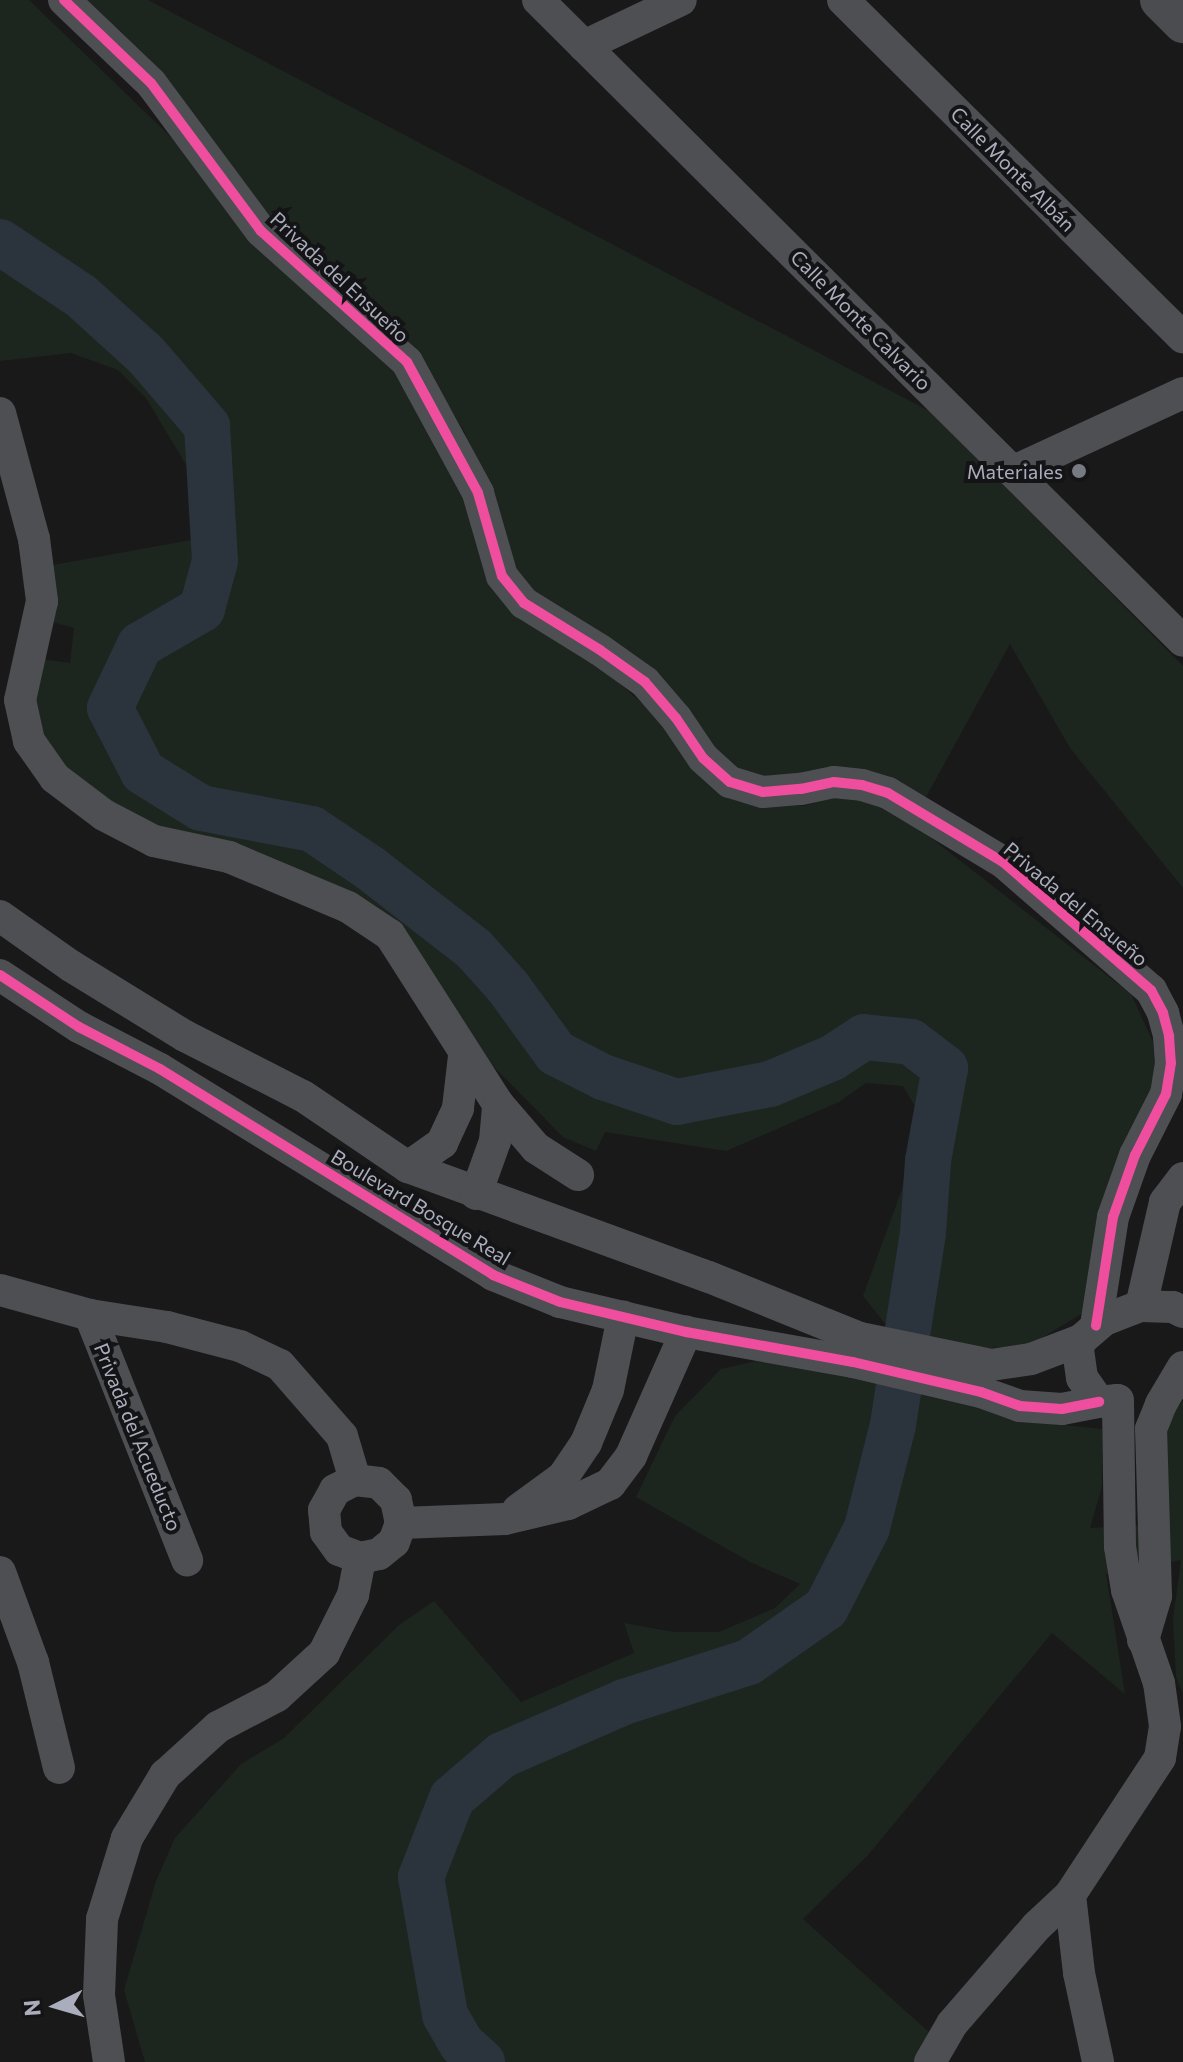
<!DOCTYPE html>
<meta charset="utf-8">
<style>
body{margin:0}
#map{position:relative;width:1183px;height:2062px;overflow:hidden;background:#19191a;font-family:Commissioner,sans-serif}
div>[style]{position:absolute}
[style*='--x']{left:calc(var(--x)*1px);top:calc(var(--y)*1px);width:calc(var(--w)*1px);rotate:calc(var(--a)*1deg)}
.green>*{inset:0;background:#1d251f}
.river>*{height:46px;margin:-23px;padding:0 23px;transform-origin:23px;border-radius:23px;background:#2b343d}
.minor>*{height:32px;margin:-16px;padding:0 16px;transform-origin:16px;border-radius:16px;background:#4e4f53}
.major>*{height:40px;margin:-20px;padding:0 20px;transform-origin:20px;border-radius:20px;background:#4b4c4f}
.cycleway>*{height:10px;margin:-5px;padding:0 5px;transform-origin:5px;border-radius:5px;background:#ef4d9e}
.dots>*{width:22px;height:22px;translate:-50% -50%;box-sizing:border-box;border:4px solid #141316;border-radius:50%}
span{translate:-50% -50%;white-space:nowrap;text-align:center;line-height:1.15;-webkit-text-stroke:8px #141316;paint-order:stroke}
.street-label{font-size:20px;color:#aaaebc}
.poi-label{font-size:20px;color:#aaaebc}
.right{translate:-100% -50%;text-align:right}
.north{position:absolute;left:16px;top:1966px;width:80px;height:80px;-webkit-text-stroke:6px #141316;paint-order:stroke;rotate:265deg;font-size:22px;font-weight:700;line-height:32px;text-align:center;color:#aaaebc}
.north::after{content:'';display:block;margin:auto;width:28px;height:36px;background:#aaaebc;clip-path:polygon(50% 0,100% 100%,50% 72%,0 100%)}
</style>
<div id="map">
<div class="green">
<div style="clip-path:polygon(0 0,29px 0,206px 171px,399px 366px,523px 615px,586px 654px,652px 712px,730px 790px,804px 806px,843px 794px,885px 802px,1131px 994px,1153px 1042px,1156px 1093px,1088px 1310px,1028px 1346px,970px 1349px,891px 1331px,863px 1296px,902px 1189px,916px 1108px,903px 1086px,866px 1083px,839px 1102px,726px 1151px,605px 1132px,596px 1151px,563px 1137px,484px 1057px,367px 905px,142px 827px,45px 757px,29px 706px,42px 659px,70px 663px,74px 628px,52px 622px,53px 565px,191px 540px,191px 473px,146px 398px,118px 370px,71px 353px,0 361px)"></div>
<div style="clip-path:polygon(79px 0,148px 0,931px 412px,1183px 666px,1183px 888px,1070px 748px,1010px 644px,920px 808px,747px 777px,527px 594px,491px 514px,465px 433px,426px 368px,280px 231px)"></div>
<div style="clip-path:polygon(756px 1361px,815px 1367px,1036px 1422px,1102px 1429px,1102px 1487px,1090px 1528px,1168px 1524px,1163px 1424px,1183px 1401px,1183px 1694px,1176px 1677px,1173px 1619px,1181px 1560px,1106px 1574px,1125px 1694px,1052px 1633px,868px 1855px,803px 1919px,930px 2033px,915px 2062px,145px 2062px,124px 1990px,156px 1881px,175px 1838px,241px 1764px,284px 1738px,399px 1625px,434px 1601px,521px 1702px,634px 1653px,624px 1623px,674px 1632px,719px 1632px,775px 1608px,800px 1584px,750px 1562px,636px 1497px,675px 1416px,721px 1369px)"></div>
</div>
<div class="river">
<div style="--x:0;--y:242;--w:97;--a:33.7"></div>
<div style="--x:81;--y:296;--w:88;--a:42.2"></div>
<div style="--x:146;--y:355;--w:94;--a:49.3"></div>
<div style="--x:207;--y:426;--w:135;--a:86.6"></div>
<div style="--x:215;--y:561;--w:50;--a:105.2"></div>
<div style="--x:202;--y:609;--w:72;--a:149.9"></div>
<div style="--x:140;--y:645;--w:70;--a:115.5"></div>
<div style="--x:110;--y:708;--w:72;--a:62.7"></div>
<div style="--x:143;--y:772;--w:68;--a:31.8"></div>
<div style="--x:201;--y:808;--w:113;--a:10.7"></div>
<div style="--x:312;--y:829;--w:70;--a:33.9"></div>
<div style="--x:370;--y:868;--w:132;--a:37.9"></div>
<div style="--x:474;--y:949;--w:51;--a:48.2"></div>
<div style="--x:508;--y:987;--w:82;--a:54"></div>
<div style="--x:556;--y:1053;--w:53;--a:27.1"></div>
<div style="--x:603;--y:1077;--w:78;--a:18.7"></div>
<div style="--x:677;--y:1102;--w:95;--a:-11"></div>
<div style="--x:770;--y:1084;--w:67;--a:-22.8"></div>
<div style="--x:832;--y:1058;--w:38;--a:-33"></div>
<div style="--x:864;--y:1037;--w:47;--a:6.1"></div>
<div style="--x:911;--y:1042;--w:43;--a:37.4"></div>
<div style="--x:945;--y:1068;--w:95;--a:100.4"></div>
<div style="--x:928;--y:1161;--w:72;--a:94"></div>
<div style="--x:923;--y:1233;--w:194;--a:98.9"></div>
<div style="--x:893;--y:1425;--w:106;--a:104.2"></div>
<div style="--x:867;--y:1528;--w:90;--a:117.1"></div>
<div style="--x:826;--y:1608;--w:94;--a:145"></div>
<div style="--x:749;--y:1662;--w:131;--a:162.3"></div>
<div style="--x:624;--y:1702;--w:133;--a:156.5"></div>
<div style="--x:502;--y:1755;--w:66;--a:139.3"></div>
<div style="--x:452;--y:1798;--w:85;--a:111.4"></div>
<div style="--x:421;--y:1877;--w:140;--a:80.1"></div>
<div style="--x:445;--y:2015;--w:34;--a:60"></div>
<div style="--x:462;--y:2044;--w:27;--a:42"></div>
</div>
<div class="minor">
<div style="--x:64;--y:0;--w:120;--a:43.7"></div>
<div style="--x:151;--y:83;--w:184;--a:53.4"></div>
<div style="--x:261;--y:231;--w:196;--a:41.9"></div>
<div style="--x:407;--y:362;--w:149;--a:61.5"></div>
<div style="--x:478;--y:493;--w:86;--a:73.9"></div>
<div style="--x:502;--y:576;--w:35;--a:51"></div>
<div style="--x:524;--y:603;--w:89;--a:31.7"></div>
<div style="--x:600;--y:650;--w:55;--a:35.4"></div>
<div style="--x:645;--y:682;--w:48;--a:49.3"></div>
<div style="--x:676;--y:718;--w:48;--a:56"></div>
<div style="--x:703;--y:758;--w:36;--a:42"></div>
<div style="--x:730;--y:782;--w:34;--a:17"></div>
<div style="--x:763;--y:792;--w:38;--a:-5"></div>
<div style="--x:801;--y:789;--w:34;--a:-12"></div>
<div style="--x:834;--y:782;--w:28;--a:6"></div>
<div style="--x:862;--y:785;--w:27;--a:17"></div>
<div style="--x:888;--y:793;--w:134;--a:31"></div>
<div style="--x:1003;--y:862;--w:196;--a:40.9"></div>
<div style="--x:1151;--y:990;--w:26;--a:62"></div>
<div style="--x:1163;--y:1013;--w:24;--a:75"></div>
<div style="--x:1169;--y:1036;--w:27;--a:86"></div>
<div style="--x:1171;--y:1063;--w:31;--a:99"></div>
<div style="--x:1166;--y:1094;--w:68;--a:116.9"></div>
<div style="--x:1135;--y:1155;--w:66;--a:109.5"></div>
<div style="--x:1113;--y:1217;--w:110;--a:98.9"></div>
<div style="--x:538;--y:0;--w:909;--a:44.82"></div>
<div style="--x:843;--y:0;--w:479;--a:44.8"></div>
<div style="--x:584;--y:46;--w:107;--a:-25.4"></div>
<div style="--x:0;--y:413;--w:131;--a:74.9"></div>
<div style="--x:34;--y:539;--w:63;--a:82.6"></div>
<div style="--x:42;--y:601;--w:101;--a:102.5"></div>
<div style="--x:20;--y:700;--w:42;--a:77.6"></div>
<div style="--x:29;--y:741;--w:45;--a:54.9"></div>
<div style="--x:55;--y:778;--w:61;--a:37.1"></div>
<div style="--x:104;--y:815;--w:56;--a:27.5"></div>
<div style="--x:154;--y:841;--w:77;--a:12"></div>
<div style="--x:229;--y:857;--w:129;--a:22.8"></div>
<div style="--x:348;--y:907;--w:50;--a:33.7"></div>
<div style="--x:390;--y:935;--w:201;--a:57.4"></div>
<div style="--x:498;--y:1104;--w:58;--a:49.2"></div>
<div style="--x:536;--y:1148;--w:50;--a:32.7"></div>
<div style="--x:1014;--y:471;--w:186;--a:-24.8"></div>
<div style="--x:0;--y:916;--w:87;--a:35.2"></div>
<div style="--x:71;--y:966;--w:134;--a:31.6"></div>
<div style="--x:185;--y:1036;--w:132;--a:27"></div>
<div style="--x:303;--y:1096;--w:127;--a:34.1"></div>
<div style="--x:408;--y:1167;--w:320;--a:20.1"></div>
<div style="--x:709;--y:1277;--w:163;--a:22"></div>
<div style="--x:860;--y:1338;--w:134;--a:11.6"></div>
<div style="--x:991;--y:1365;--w:40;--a:-8.5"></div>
<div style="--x:1031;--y:1359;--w:53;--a:-20.8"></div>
<div style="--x:0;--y:975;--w:95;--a:33.4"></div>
<div style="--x:79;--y:1027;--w:91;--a:27.4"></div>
<div style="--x:160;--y:1069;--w:392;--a:31.7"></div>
<div style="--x:493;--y:1275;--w:72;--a:21.9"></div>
<div style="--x:560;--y:1302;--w:130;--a:13.4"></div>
<div style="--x:686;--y:1332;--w:170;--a:10.2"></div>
<div style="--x:853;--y:1362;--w:131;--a:13.2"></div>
<div style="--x:981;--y:1392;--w:41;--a:19.7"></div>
<div style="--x:1020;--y:1406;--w:42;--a:4.1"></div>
<div style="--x:1062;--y:1409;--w:38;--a:-11"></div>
<div style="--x:408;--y:1167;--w:42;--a:-35.2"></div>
<div style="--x:442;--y:1143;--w:38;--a:-65"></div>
<div style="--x:458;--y:1108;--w:52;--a:-83.4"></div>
<div style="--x:476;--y:1194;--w:56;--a:-70.3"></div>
<div style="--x:495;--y:1141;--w:37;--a:-85"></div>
<div style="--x:0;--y:1290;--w:93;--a:15.5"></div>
<div style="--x:90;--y:1315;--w:78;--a:8.9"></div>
<div style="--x:167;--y:1327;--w:75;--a:14.6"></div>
<div style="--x:240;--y:1346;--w:44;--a:25.4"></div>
<div style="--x:280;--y:1365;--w:94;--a:48.9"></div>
<div style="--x:342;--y:1436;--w:46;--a:73.5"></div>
<div style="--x:1141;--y:1306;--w:107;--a:-77"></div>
<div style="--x:1165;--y:1202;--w:30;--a:-53"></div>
<div style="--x:90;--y:1315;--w:264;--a:68.4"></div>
<div style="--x:1117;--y:1400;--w:18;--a:174"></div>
<div style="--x:1099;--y:1402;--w:29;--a:-125"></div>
<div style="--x:1082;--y:1378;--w:30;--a:-98"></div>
<div style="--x:1078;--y:1348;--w:9;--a:-69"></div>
<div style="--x:1081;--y:1340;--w:30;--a:-41"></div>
<div style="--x:1104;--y:1320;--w:40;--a:-21"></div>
<div style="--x:1141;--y:1306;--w:32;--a:2"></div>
<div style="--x:1173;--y:1307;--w:11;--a:27"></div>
<div style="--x:518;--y:1510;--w:56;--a:-36.3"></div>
<div style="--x:563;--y:1477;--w:41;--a:-55.9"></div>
<div style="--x:586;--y:1443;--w:57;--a:-67.5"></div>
<div style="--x:608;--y:1390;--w:75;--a:-78.4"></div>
<div style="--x:401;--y:1523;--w:104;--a:-2.2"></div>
<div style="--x:505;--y:1519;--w:65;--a:-13.4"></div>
<div style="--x:568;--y:1504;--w:47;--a:-25.5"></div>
<div style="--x:610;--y:1484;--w:35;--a:-53"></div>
<div style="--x:631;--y:1456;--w:136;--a:-66.1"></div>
<div style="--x:360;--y:1558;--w:22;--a:-159"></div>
<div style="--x:339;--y:1550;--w:22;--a:-126"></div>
<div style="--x:326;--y:1532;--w:22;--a:-95"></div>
<div style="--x:324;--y:1510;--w:23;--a:-61"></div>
<div style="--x:335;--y:1490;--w:22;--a:-27"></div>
<div style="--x:355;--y:1480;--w:24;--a:7"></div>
<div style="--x:379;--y:1483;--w:24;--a:45"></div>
<div style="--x:396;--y:1500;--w:24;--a:78"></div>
<div style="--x:360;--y:1558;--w:19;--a:-12"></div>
<div style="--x:379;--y:1554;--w:19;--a:-39"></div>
<div style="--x:394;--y:1542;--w:20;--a:-70"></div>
<div style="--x:0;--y:1572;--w:96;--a:69.9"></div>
<div style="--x:33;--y:1662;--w:109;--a:76.2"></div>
<div style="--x:1143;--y:1640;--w:46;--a:-73.5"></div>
<div style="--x:1156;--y:1596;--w:167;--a:-91.7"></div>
<div style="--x:1151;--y:1429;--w:27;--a:-68"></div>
<div style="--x:1161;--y:1404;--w:43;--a:-59.3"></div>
<div style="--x:1070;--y:1895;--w:79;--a:83.4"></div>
<div style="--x:1079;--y:1973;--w:91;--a:77.9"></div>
<div style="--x:109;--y:2062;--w:68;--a:-98.5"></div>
<div style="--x:99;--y:1995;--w:76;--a:-87.7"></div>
<div style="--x:102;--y:1919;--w:85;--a:-72.8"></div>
<div style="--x:127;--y:1838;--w:74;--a:-58.9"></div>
<div style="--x:165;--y:1775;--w:72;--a:-42.2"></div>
<div style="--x:218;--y:1727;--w:67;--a:-27.7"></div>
<div style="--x:277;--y:1696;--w:64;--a:-42.5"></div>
<div style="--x:324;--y:1653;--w:65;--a:-63.4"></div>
<div style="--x:353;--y:1595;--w:38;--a:-79"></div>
<div style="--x:930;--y:2062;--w:44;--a:-59.9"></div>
<div style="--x:952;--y:2024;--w:130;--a:-49.1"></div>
<div style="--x:1037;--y:1926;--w:45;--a:-43.2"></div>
<div style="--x:1070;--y:1895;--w:164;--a:-56.7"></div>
<div style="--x:1160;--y:1758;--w:32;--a:-81"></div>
<div style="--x:1165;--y:1726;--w:43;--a:-97.9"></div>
<div style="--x:1159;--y:1683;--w:98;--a:-109"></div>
<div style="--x:1127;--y:1590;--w:44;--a:-99.2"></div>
<div style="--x:1120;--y:1547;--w:147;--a:-90.8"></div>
</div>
<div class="major">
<div style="--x:1160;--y:0;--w:33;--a:45"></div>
</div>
<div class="cycleway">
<div style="--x:64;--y:0;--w:120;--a:43.7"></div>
<div style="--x:151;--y:83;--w:184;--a:53.4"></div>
<div style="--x:261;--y:231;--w:196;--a:41.9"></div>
<div style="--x:407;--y:362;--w:149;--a:61.5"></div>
<div style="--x:478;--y:493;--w:86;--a:73.9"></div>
<div style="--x:502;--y:576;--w:35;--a:51"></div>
<div style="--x:524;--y:603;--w:89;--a:31.7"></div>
<div style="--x:600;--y:650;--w:55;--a:35.4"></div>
<div style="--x:645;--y:682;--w:48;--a:49.3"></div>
<div style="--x:676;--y:718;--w:48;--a:56"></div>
<div style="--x:703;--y:758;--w:36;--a:42"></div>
<div style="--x:730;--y:782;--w:34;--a:17"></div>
<div style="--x:763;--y:792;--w:38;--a:-5"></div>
<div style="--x:801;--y:789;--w:34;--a:-12"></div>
<div style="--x:834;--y:782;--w:28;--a:6"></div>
<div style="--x:862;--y:785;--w:27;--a:17"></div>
<div style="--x:888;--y:793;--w:134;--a:31"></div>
<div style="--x:1003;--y:862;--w:196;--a:40.9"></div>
<div style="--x:1151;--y:990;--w:26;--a:62"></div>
<div style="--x:1163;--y:1013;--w:24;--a:75"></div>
<div style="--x:1169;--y:1036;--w:27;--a:86"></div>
<div style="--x:1171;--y:1063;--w:31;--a:99"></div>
<div style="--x:1166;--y:1094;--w:68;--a:116.9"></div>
<div style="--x:1135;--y:1155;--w:66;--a:109.5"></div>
<div style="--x:1113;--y:1217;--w:110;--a:98.9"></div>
<div style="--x:0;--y:975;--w:95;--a:33.4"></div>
<div style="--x:79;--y:1027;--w:91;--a:27.4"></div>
<div style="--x:160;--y:1069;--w:392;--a:31.7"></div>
<div style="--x:493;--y:1275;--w:72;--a:21.9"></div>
<div style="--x:560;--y:1302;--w:130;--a:13.4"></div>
<div style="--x:686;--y:1332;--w:170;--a:10.2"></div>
<div style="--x:853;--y:1362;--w:131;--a:13.2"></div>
<div style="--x:981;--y:1392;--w:41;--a:19.7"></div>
<div style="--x:1020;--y:1406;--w:42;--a:4.1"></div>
<div style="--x:1062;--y:1409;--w:38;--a:-11"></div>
</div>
<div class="dots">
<div style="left:1079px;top:471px;background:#777a83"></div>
</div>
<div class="street-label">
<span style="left:1013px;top:169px;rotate:45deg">Calle Monte Albán</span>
<span style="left:340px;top:277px;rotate:43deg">Privada del Ensueño</span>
<span style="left:861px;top:320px;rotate:45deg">Calle Monte Calvario</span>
<span style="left:1076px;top:904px;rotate:40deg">Privada del Ensueño</span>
<span style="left:421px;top:1207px;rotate:31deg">Boulevard Bosque Real</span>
<span style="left:138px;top:1437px;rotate:68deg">Privada del Acueducto</span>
</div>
<div class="poi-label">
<span class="right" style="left:1063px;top:471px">Materiales</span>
</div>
<div class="north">N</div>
</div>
